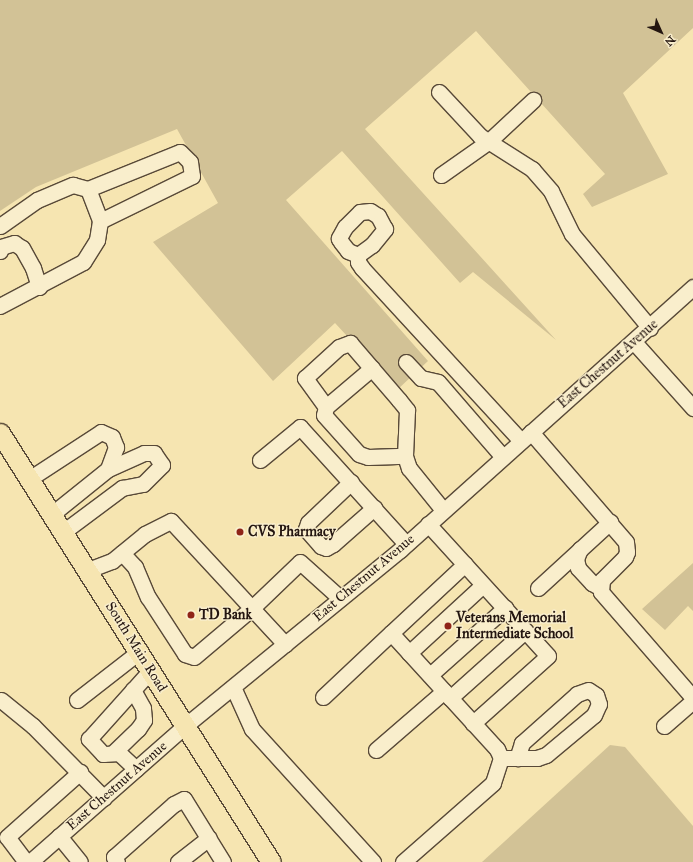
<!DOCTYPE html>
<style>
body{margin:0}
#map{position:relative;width:693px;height:862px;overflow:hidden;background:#f6e5b1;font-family:"IM FELL Great Primer",serif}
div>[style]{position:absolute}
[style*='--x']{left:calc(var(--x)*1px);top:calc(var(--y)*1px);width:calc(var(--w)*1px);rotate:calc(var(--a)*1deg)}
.green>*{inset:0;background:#d2c296}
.roads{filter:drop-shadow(1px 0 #584938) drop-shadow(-1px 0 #584938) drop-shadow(0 1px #584938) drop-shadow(0 -1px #584938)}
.minor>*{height:15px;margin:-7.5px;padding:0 7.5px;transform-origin:7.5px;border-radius:7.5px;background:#f9eecc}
.major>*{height:19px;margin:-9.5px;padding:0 9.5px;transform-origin:9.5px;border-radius:9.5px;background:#f6e5b1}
.dots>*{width:11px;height:11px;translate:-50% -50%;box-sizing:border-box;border:2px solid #f9eecc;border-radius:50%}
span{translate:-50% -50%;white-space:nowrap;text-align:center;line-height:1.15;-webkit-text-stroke:3px #f9eecc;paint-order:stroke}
.street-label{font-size:14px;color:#231510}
.poi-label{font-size:14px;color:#231510;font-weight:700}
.left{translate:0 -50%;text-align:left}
.north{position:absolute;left:641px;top:12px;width:40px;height:40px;-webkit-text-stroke:3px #f9eecc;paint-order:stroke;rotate:135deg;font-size:11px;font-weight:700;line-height:16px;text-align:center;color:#231510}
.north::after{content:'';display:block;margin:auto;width:14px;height:18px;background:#231510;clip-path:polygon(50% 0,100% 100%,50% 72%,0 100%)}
</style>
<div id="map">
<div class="green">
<div style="clip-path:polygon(0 0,693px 0,693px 28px,623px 93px,668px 174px,592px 207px,583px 194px,605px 174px,476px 31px,365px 129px,556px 340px,473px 272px,460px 283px,342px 151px,286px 200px,428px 361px,397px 390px,335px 323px,273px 381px,153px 242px,218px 203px,177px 129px,36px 187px,0 211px)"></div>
<div style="clip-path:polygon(693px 563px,693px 611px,688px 606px,665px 630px,642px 609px)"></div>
<div style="clip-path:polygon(610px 745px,625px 747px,693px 826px,693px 862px,482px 862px)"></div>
</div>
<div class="roads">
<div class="minor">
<div style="--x:439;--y:92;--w:60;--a:47"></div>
<div style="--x:480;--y:136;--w:62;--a:32.4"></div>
<div style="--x:532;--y:169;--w:29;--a:49"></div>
<div style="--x:551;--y:191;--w:48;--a:64"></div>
<div style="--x:572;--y:234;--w:122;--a:50.3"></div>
<div style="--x:441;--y:175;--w:57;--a:-35.1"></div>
<div style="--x:488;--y:142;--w:62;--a:-43"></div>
<div style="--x:88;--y:189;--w:34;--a:69"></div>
<div style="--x:0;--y:226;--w:45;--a:-35.1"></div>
<div style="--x:37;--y:200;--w:39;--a:-23"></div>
<div style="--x:73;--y:185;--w:16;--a:15"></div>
<div style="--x:88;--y:189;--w:99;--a:-21.9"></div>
<div style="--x:180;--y:152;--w:14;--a:45"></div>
<div style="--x:190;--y:162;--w:14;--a:82"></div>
<div style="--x:192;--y:176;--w:102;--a:153.9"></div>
<div style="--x:100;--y:221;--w:19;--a:99"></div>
<div style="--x:97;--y:240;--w:26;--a:122"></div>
<div style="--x:83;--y:262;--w:94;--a:152.1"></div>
<div style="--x:0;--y:251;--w:4;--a:-76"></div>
<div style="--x:1;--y:247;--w:14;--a:-17"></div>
<div style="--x:14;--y:243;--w:9;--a:32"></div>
<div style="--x:22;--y:248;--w:23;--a:61"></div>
<div style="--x:33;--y:268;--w:20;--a:72"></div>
<div style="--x:358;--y:255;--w:17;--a:-36"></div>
<div style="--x:372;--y:245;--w:21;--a:-51"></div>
<div style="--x:385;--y:229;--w:15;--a:-118"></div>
<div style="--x:378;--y:216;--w:9;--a:-148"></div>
<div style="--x:370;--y:211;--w:10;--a:174"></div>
<div style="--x:360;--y:212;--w:21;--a:135"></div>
<div style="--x:345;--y:227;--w:13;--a:119"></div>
<div style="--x:339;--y:238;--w:4;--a:63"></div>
<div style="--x:341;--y:242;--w:11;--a:52"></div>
<div style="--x:348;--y:251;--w:11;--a:22"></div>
<div style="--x:358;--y:255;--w:7;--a:90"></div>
<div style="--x:358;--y:262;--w:7;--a:56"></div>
<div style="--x:362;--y:268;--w:235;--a:47.4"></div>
<div style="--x:634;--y:342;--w:89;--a:48.2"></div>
<div style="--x:406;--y:362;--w:22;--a:47"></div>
<div style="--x:421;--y:378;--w:17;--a:13"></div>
<div style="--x:438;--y:382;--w:99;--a:49.1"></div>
<div style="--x:372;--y:368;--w:60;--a:139.7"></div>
<div style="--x:326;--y:407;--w:36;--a:-126"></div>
<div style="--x:305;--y:378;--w:46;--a:-42.4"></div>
<div style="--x:339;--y:347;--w:12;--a:-20"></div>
<div style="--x:350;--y:343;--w:75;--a:49.3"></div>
<div style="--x:399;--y:400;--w:13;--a:51"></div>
<div style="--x:407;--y:410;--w:46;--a:92.5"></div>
<div style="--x:405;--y:456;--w:13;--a:72"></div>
<div style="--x:409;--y:468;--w:54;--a:51"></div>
<div style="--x:326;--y:407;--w:8;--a:104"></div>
<div style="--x:324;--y:415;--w:52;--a:48.1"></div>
<div style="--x:359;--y:454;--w:9;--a:18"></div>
<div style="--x:368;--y:457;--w:37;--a:-2"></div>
<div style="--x:531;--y:432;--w:145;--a:49.2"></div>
<div style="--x:626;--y:542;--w:10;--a:84"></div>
<div style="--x:627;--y:552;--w:5;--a:112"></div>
<div style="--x:625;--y:557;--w:33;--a:135"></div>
<div style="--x:602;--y:580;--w:12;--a:95"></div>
<div style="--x:601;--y:592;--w:140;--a:49"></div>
<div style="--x:260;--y:460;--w:52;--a:-39.5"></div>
<div style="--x:300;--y:427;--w:158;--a:47.8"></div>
<div style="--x:29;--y:479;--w:86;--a:-33.1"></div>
<div style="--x:101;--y:432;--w:12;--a:24"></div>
<div style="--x:112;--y:437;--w:11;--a:68"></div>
<div style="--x:116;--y:447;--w:23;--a:110"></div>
<div style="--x:108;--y:469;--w:72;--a:141.2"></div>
<div style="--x:351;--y:482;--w:59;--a:136.4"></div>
<div style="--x:308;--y:523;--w:6;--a:108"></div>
<div style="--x:306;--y:529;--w:23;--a:49"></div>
<div style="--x:321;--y:546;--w:5;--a:22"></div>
<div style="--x:326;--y:548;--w:8;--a:-30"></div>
<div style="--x:333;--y:544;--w:55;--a:-41.3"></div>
<div style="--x:428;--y:524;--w:178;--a:47.7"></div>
<div style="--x:548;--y:656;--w:101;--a:138.2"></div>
<div style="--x:63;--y:532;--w:74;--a:-36.7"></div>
<div style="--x:122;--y:488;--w:21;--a:-11"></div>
<div style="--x:143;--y:484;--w:27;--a:-45"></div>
<div style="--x:162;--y:465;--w:14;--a:-124"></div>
<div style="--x:154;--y:453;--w:10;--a:180"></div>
<div style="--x:144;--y:453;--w:39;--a:156"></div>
<div style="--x:580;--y:549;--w:11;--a:112"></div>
<div style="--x:576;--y:559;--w:9;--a:77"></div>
<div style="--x:578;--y:568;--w:21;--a:47"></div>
<div style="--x:592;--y:583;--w:8;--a:30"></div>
<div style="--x:122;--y:553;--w:19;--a:47"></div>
<div style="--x:135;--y:567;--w:33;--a:67"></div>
<div style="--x:148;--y:597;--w:68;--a:57"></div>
<div style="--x:185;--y:654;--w:9;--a:18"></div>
<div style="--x:194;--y:657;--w:76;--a:-40.2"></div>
<div style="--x:252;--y:608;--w:66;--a:-43.8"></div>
<div style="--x:300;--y:562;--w:54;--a:42"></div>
<div style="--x:88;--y:570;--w:26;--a:-21"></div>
<div style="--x:112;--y:561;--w:43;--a:-39.3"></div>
<div style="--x:145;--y:534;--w:29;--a:-27"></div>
<div style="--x:171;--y:521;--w:168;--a:47.2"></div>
<div style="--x:538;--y:588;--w:98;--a:-42.5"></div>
<div style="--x:391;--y:633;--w:101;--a:-43"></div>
<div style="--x:409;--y:653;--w:100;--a:-42.6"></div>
<div style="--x:430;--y:675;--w:101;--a:-41.8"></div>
<div style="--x:233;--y:687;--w:46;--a:65.7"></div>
<div style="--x:252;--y:729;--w:180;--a:47.7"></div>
<div style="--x:323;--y:697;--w:93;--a:-43.3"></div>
<div style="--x:391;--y:633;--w:157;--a:47.6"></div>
<div style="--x:497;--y:749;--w:10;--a:66"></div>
<div style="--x:501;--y:758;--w:26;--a:108"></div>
<div style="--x:493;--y:783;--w:120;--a:138.7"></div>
<div style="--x:450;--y:698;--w:101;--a:-41.8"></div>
<div style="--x:1;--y:700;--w:41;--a:39.1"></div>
<div style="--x:33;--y:726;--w:101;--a:45.4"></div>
<div style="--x:77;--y:700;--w:80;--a:-37.9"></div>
<div style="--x:664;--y:726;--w:38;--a:-41"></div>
<div style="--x:376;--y:750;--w:90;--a:-40.9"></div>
<div style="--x:113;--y:753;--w:35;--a:-44"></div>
<div style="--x:138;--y:729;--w:11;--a:-56"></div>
<div style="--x:144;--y:720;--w:12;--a:-95"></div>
<div style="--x:143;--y:708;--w:21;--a:-119"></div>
<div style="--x:501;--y:758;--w:36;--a:0"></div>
<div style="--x:537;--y:758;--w:9;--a:-18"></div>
<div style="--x:546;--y:755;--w:62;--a:-39.8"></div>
<div style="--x:594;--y:715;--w:12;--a:-66"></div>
<div style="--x:599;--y:704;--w:9;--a:-108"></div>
<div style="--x:596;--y:695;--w:9;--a:-148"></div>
<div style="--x:588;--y:690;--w:12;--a:160"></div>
<div style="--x:577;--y:694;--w:74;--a:138.3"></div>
<div style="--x:522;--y:743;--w:16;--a:108"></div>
<div style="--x:136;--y:769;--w:23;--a:-137"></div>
<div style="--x:119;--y:753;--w:16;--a:176"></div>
<div style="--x:103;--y:754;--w:21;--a:-133"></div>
<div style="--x:89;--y:739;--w:93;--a:-48.1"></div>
<div style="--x:59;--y:836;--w:33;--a:51"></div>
<div style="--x:26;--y:862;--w:31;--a:-127"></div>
<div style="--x:7;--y:837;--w:98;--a:-41.7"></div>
<div style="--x:30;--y:862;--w:208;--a:-41.3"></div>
<div style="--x:186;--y:725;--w:276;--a:-39.3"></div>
<div style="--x:400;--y:550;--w:394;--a:-41.9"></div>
<div style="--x:117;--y:862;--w:6;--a:-121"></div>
<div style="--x:114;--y:857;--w:80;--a:-41.5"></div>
<div style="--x:174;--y:804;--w:11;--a:-27"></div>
<div style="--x:184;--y:799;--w:74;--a:58.2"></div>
<div style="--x:178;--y:862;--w:39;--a:-38"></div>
</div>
<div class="major">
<div style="--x:0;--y:433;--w:507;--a:57.72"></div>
</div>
</div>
<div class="dots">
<div style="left:240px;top:532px;background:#8f2418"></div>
<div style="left:191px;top:615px;background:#8f2418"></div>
<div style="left:448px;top:626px;background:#8f2418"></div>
</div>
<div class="street-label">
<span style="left:608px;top:364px;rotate:-41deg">East Chestnut Avenue</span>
<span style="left:364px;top:578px;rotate:-40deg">East Chestnut Avenue</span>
<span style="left:136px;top:647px;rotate:58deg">South Main Road</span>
<span style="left:117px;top:786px;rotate:-41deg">East Chestnut Avenue</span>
</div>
<div class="poi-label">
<span class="left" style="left:248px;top:532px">CVS Pharmacy</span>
<span class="left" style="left:199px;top:615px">TD Bank</span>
<span class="left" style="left:456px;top:626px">Veterans Memorial<br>Intermediate School</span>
</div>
<div class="north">N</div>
</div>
